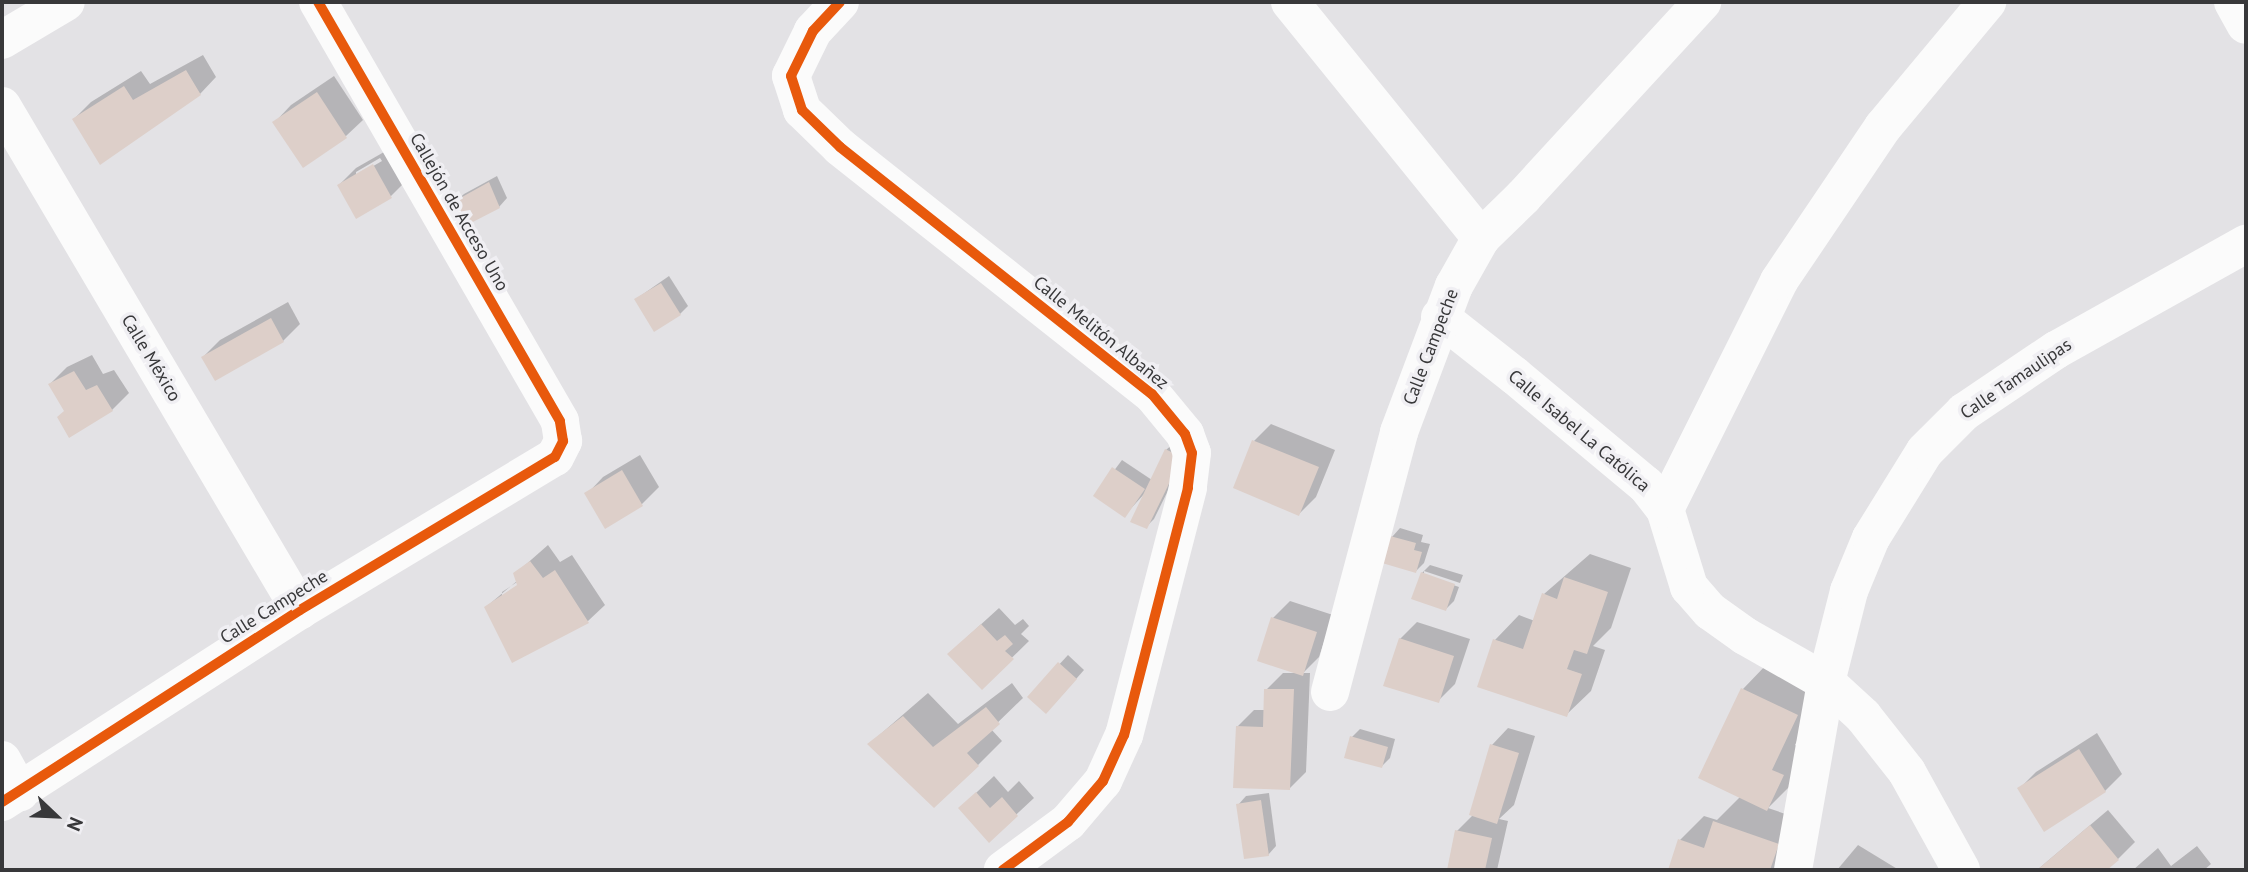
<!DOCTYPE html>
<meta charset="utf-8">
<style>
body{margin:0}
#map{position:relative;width:2248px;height:872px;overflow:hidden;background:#e3e2e5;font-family:"PT Sans",sans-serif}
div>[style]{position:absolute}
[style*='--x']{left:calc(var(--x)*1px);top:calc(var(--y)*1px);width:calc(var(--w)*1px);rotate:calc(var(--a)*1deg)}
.shadow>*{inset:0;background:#0003}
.building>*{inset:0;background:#ddcfc9}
.minor>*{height:38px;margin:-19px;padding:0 19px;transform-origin:19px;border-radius:19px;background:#fbfbfb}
.cycleway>*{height:10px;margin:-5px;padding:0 5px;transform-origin:5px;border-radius:5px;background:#e8590c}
span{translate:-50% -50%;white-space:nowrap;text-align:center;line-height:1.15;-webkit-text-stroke:7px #f0eff3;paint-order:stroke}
.street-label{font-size:18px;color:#38383a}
.frame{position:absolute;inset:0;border:4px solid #38383a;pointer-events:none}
.north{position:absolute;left:21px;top:781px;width:70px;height:70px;-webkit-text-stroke:5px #f0eff3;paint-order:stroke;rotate:113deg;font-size:19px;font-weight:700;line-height:28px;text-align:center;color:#38383a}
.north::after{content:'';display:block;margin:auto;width:24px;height:32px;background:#38383a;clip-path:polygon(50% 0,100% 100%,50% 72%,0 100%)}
</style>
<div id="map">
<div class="shadow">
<div style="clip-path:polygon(203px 55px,216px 77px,200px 94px,74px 119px,91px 102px,141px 71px,150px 84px)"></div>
<div style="clip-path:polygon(334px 76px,363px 120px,346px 136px,275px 122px,291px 105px)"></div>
<div style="clip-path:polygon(evenodd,391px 148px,408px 179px,391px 196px,357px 216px,339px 185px,356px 168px,391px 148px,380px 158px,382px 161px,356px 176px,356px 172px,380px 158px)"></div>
<div style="clip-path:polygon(497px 176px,507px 198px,499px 207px,455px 202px,464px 194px)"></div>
<div style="clip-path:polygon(669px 276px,688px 306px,680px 314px,636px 299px)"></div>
<div style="clip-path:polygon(288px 302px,300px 324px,283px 341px,203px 357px,220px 340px)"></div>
<div style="clip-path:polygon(92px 355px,103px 374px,114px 370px,129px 393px,112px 410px,66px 411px,50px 384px,67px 367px)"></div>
<div style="clip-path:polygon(1271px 424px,1335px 450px,1316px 497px,1299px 514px,1254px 441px)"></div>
<div style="clip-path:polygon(1175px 442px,1189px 448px,1154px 519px,1146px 527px,1146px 492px,1124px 516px,1095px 496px,1122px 460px,1152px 480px,1166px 450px)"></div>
<div style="clip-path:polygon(640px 455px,659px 487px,642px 504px,606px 526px,587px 494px,603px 477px)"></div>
<div style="clip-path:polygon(1400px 528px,1423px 535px,1421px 542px,1430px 544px,1424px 563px,1416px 571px,1392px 537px)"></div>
<div style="clip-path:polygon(evenodd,548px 545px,560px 562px,572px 555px,605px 605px,588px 621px,486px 607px,517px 581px,515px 574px,548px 545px,523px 578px,525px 581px,502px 597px,502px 592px,523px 578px)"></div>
<div style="clip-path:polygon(1590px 554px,1631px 568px,1611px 628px,1593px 646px,1605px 650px,1591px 691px,1566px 715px,1495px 640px,1519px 615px,1535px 621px,1544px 594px)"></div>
<div style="clip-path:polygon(1430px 565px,1463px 575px,1460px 583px,1424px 571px,1424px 575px,1459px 587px,1454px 601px,1446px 609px,1422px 573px)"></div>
<div style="clip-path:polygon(1290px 601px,1333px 615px,1319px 657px,1303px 673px,1310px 673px,1306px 772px,1289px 789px,1237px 727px,1254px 710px,1265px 710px,1266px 690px,1283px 673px,1296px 673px,1273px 618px)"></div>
<div style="clip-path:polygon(999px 608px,1015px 625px,1023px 619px,1029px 626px,1021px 634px,1029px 641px,982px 687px,966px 638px)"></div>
<div style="clip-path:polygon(1417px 622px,1470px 639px,1455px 684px,1438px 701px,1400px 639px)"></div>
<div style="clip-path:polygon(1068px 655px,1084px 670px,1054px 704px,1029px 697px)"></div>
<div style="clip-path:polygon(1767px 664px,1821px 690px,1795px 745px,1807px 751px,1791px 785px,1768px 808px,1803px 820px,1785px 870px,1669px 870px,1680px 840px,1704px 816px,1717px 820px,1740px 797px,1700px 778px,1743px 689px)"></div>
<div style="clip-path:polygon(1012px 683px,1023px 698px,991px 729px,1002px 741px,978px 765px,869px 744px,928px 693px,958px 724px)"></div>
<div style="clip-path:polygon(1508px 728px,1535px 736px,1514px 805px,1499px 819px,1508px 821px,1497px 870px,1448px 870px,1457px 831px,1473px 815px,1492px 745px)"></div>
<div style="clip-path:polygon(1360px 729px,1395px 739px,1390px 758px,1382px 766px,1352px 737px)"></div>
<div style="clip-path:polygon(2097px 733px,2122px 774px,2105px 791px,2045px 829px,2019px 789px,2036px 772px)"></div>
<div style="clip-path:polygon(994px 776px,1008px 792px,1019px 781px,1034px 798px,989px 840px,960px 808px)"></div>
<div style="clip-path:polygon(1269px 793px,1276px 846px,1268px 855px,1238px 805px,1246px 796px)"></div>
<div style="clip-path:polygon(2108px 810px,2135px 842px,2118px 859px,2104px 870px,2037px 870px)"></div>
<div style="clip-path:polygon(1858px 845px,1899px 870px,1837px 870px)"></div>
<div style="clip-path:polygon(2197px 846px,2211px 864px,2204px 870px,2133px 870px,2158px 848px,2171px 866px)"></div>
</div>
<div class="building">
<div style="clip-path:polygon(186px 70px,201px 95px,100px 165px,72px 119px,124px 86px,133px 100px)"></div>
<div style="clip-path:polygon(317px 92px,347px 138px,303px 168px,272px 122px)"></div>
<div style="clip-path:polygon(373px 164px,392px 198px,356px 219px,337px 185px)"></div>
<div style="clip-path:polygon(489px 182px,500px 208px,465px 226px,453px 202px)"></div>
<div style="clip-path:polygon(661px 283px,681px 315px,654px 332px,634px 299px)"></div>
<div style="clip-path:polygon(271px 318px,284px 342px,215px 381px,201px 357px)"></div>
<div style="clip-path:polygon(74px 371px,86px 390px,97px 385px,113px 411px,69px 438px,57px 417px,64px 411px,48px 384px)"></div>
<div style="clip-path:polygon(1252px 440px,1319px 467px,1299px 516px,1233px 488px)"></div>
<div style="clip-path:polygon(1165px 449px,1182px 457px,1147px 529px,1130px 522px)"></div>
<div style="clip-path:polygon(1112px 467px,1145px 489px,1125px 518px,1093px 496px)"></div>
<div style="clip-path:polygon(622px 470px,643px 506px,605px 529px,584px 493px)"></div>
<div style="clip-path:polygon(1390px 536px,1416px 543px,1414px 550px,1422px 552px,1416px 573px,1382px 563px)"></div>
<div style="clip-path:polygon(530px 561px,543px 578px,555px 570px,589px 623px,512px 663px,484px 607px,517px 585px,513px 573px)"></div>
<div style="clip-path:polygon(1421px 572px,1455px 584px,1446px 611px,1411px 599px)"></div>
<div style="clip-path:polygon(1564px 577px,1608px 592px,1587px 654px,1574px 650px,1567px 669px,1582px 674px,1567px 717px,1477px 687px,1493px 639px,1523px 649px,1542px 593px,1557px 599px)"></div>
<div style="clip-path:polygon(1271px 617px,1317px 632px,1303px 676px,1257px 661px)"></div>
<div style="clip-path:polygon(981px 624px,997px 641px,1005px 635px,1013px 644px,1005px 651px,1014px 659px,982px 690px,947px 654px)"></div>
<div style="clip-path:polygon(1399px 638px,1454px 656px,1439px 703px,1383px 686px)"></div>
<div style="clip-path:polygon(1058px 662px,1077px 679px,1046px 714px,1027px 697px)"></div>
<div style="clip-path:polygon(1741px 688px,1798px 715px,1772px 770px,1784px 775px,1767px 811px,1698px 778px)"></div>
<div style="clip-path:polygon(1264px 689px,1294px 689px,1290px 790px,1233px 788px,1236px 726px,1263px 727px)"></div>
<div style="clip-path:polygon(986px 707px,1000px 724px,967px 753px,979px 766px,934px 808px,867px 744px,903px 716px,933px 747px)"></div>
<div style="clip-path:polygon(1350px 736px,1388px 747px,1382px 768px,1344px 758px)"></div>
<div style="clip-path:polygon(1490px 744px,1519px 753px,1497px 824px,1469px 815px)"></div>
<div style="clip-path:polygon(2079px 749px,2106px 792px,2044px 832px,2017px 788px)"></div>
<div style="clip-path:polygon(976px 792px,990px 808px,1002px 797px,1018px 816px,989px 843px,958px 808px)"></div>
<div style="clip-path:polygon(1261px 800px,1269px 856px,1244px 859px,1236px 804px)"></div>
<div style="clip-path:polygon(1713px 821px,1779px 844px,1770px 870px,1668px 870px,1678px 839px,1704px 848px)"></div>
<div style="clip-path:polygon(2090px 825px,2119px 860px,2107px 870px,2037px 870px)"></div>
<div style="clip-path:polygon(1455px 830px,1492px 838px,1485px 870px,1447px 870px)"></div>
</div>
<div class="minor">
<div style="--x:840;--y:2;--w:40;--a:133"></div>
<div style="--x:813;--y:31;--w:50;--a:116.1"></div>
<div style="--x:791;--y:76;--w:36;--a:72"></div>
<div style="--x:802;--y:110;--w:53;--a:44.2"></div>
<div style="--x:840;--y:147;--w:398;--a:38.4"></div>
<div style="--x:1152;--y:394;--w:52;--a:50.5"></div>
<div style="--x:1185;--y:434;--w:20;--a:70"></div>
<div style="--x:1192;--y:453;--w:35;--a:97"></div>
<div style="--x:1188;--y:488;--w:255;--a:104.5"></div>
<div style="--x:1124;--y:735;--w:51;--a:114.5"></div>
<div style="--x:1103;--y:781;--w:54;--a:130.5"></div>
<div style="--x:1068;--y:822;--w:81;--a:143.6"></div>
<div style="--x:1290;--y:2;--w:304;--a:51"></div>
<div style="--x:2233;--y:2;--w:26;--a:61"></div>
<div style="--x:2;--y:40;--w:74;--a:-30.7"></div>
<div style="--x:2;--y:106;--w:586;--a:59.41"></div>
<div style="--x:1440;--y:317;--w:95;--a:38.2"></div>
<div style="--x:1515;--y:376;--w:170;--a:39.8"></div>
<div style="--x:1646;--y:485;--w:31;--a:52"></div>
<div style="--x:1665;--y:509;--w:82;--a:72.9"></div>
<div style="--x:1689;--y:587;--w:32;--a:49"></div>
<div style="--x:1710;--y:611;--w:43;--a:35.5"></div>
<div style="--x:1745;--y:636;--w:93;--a:29.6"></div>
<div style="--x:1826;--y:682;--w:50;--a:42.6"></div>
<div style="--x:1863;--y:716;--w:71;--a:51.8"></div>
<div style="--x:1907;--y:772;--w:112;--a:61.1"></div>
<div style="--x:1665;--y:509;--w:255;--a:-63.4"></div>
<div style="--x:1779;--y:281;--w:186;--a:-56"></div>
<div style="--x:1883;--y:127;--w:163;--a:-50.2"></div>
<div style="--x:1330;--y:692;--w:269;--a:-75.1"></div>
<div style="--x:1399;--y:432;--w:156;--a:-69.4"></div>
<div style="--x:1454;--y:286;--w:55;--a:-60.6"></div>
<div style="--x:1481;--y:238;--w:59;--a:-44.3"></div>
<div style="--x:1523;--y:197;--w:265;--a:-47.4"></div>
<div style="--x:2;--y:760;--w:37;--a:61"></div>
<div style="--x:2;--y:802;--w:354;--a:-32.8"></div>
<div style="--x:300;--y:610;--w:297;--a:-31"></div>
<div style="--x:555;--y:457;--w:18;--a:-63"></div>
<div style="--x:563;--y:441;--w:20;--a:-99"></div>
<div style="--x:560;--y:421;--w:484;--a:-120"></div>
<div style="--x:1793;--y:870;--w:191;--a:-80"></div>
<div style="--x:1826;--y:682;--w:94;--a:-75.8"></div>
<div style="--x:1849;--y:591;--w:57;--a:-67.5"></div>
<div style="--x:1871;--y:538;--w:102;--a:-58.2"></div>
<div style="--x:1925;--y:451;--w:55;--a:-45"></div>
<div style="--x:1964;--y:412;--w:111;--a:-34"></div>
<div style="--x:2056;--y:350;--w:218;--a:-29.2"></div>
</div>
<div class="cycleway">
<div style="--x:840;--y:2;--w:40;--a:133"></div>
<div style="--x:813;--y:31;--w:50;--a:116.1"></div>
<div style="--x:791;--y:76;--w:36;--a:72"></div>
<div style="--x:802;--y:110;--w:53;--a:44.2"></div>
<div style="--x:840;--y:147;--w:398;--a:38.4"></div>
<div style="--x:1152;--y:394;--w:52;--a:50.5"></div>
<div style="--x:1185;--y:434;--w:20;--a:70"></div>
<div style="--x:1192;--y:453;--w:35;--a:97"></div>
<div style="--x:1188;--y:488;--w:255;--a:104.5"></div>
<div style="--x:1124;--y:735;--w:51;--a:114.5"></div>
<div style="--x:1103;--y:781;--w:54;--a:130.5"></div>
<div style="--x:1068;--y:822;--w:81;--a:143.6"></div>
<div style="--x:2;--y:802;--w:354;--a:-32.8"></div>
<div style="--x:300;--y:610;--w:297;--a:-31"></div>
<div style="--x:555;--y:457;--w:18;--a:-63"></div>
<div style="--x:563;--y:441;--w:20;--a:-99"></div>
<div style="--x:560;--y:421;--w:484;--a:-120"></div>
</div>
<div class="street-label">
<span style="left:459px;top:212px;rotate:60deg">Callejón de Acceso Uno</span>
<span style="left:1101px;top:333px;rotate:39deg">Calle Melitón Albañez</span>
<span style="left:1431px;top:347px;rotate:-69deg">Calle Campeche</span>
<span style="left:151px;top:358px;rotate:59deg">Calle México</span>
<span style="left:2016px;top:379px;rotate:-34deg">Calle Tamaulipas</span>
<span style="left:1579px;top:431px;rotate:40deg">Calle Isabel La Católica</span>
<span style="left:274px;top:607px;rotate:-32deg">Calle Campeche</span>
</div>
<div class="frame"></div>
<div class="north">N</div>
</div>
